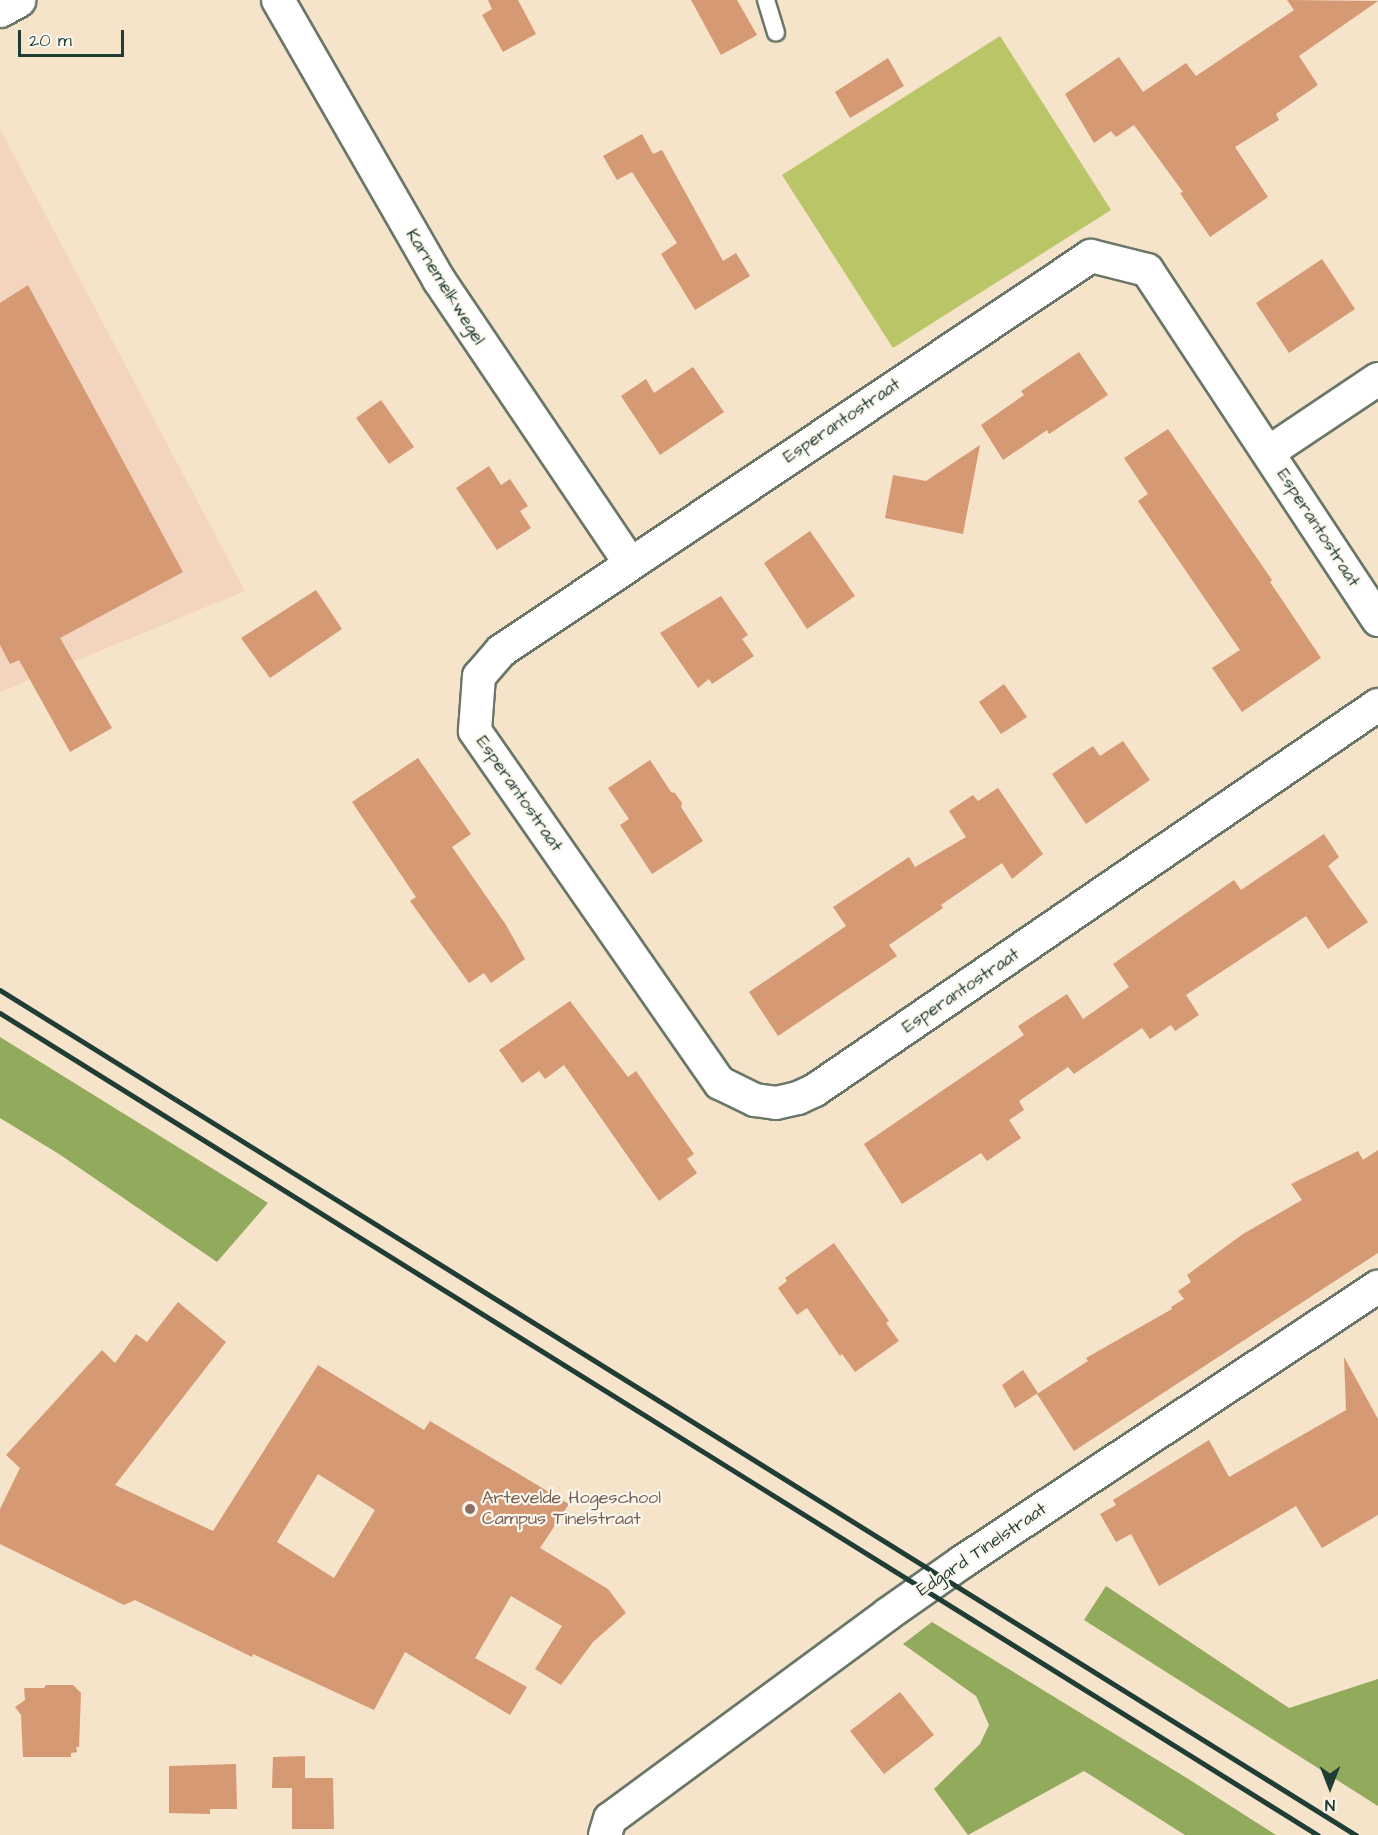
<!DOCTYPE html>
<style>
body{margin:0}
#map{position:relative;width:1378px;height:1835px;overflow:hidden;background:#f5e3ca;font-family:"Architects Daughter",sans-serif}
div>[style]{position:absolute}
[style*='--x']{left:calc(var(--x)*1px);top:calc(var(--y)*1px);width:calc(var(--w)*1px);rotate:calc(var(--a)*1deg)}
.built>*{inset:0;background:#f3d4bf}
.green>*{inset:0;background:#b9c567}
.forest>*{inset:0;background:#92aa5c}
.building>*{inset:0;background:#d59974}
.roads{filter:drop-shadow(2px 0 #6a7768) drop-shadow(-2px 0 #6a7768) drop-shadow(0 2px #6a7768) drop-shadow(0 -2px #6a7768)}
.lane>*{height:16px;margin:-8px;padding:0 8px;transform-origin:8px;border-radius:8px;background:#fff}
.street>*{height:32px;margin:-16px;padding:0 16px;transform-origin:16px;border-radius:16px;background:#fff}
.primary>*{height:33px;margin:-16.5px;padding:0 16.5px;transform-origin:16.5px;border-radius:16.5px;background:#fff}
.rail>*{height:4.5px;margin:-2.25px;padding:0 2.25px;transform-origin:2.25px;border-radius:2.25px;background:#1f3d34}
.dots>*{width:16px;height:16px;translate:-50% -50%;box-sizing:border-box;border:3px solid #fbf7ec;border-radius:50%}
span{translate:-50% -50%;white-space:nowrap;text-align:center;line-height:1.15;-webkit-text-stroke:4.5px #fbf7ec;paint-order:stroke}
.street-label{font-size:18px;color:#1f3d34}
.education-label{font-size:18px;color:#785e54}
.left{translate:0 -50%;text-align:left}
.north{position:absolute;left:1300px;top:1757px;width:60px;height:60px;-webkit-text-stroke:4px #fbf7ec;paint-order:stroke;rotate:180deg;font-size:16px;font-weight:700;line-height:24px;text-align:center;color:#1f3d34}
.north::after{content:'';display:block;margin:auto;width:21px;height:27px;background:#1f3d34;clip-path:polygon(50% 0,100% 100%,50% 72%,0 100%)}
.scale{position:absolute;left:18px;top:30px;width:106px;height:27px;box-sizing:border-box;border:3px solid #1f3d34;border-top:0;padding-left:8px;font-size:18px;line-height:21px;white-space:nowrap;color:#1f3d34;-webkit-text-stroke:4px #fbf7ec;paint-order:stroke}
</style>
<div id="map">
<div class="built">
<div style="clip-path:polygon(0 129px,245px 591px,0 692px)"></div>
</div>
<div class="green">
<div style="clip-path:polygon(1000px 36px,1111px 210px,893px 348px,782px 175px)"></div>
</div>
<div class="forest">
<div style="clip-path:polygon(0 1037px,268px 1203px,217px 1262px,59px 1154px,0 1118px)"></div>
<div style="clip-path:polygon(1106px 1586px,1289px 1708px,1378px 1679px,1378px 1806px,1084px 1620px)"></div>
<div style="clip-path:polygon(932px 1622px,1190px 1780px,1276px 1835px,1185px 1835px,1084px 1771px,968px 1835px,934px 1789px,980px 1744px,989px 1725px,976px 1696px,903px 1644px)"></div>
</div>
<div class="building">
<div style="clip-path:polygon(488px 0,518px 0,536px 34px,503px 52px,482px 15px,492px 9px)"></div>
<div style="clip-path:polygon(691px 0,737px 0,757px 35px,721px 55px)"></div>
<div style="clip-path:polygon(1287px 0,1378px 1px,1299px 56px,1318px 85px,1276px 114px,1279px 120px,1235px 147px,1268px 197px,1210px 237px,1180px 193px,1183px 192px,1134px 125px,1116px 137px,1111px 131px,1094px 143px,1065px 94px,1119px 57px,1143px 92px,1186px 63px,1196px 76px,1294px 10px)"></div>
<div style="clip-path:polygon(888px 58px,904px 86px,850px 118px,835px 92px)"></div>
<div style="clip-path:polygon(642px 134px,653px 154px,662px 150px,723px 261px,736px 253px,750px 276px,695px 310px,661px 254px,677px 243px,632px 172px,617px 180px,603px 156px)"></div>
<div style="clip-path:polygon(1322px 259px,1355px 309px,1289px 353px,1256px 303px)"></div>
<div style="clip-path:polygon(28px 285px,183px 572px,60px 638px,112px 728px,70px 752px,19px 660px,10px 664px,0 645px,0 303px)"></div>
<div style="clip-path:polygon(1079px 352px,1108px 395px,1049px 434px,1047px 430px,1003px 460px,981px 425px,1024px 395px,1021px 391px)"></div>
<div style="clip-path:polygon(693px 367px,724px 412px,660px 455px,621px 396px,646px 379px,654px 393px)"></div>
<div style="clip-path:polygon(381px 400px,414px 447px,389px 464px,356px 418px)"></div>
<div style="clip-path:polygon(1168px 429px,1272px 580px,1270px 582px,1321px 658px,1242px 712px,1212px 668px,1240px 650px,1138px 501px,1148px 494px,1124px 458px)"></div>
<div style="clip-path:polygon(980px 445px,963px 534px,885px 518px,893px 475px,926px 481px)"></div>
<div style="clip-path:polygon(489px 466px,501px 485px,510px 479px,528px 506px,520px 511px,531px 528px,497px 550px,456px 488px)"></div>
<div style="clip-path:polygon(810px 531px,855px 596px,807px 629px,764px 563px)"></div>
<div style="clip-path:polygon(316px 590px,342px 629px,270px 678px,241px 638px)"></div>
<div style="clip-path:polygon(721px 596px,748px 635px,742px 639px,754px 656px,712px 684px,709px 679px,698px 688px,660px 633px)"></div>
<div style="clip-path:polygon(1004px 684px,1027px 717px,1001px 734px,979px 702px)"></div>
<div style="clip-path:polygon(1123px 741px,1150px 780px,1086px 824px,1052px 774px,1093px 746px,1100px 756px)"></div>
<div style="clip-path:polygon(418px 758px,471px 834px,452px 847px,506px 925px,525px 959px,491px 983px,484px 973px,469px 983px,410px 901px,416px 897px,352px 802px)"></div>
<div style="clip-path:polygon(650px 760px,671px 792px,675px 793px,682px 803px,681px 807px,703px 841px,652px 874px,620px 825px,629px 819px,608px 788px)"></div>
<div style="clip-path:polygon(998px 788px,1043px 854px,1012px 879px,1002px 863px,941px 905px,943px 908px,889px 945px,897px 956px,778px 1036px,749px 992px,846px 926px,833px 907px,909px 857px,915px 867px,966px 837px,949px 811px,973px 795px,978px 801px)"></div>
<div style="clip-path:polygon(1324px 834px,1339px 857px,1328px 866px,1368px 922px,1328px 949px,1306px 916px,1186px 995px,1199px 1015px,1175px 1031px,1171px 1025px,1150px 1039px,1142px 1028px,1074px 1074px,1068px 1067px,1019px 1101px,1024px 1110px,1009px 1120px,1021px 1138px,987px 1161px,981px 1153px,902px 1204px,864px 1144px,1024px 1035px,1018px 1026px,1067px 994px,1083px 1019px,1129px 987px,1113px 964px,1234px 880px,1241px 890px)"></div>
<div style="clip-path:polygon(570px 1001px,628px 1077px,636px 1071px,694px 1154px,687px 1159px,697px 1173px,659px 1201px,564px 1065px,545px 1079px,539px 1071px,522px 1083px,499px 1050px)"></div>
<div style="clip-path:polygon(1378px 1150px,1378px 1253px,1074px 1451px,1037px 1394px,1088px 1361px,1086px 1358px,1172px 1309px,1171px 1307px,1184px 1299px,1178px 1291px,1191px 1282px,1187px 1275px,1243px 1234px,1302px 1200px,1291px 1184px,1358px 1151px,1363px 1160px)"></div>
<div style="clip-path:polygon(834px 1243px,889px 1321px,886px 1323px,899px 1341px,855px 1372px,842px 1354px,840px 1356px,807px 1308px,797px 1315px,778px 1288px,787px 1281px,785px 1278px)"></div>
<div style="clip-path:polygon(evenodd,178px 1302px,226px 1342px,115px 1485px,213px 1531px,318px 1365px,424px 1430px,430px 1421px,569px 1504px,540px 1548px,608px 1589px,626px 1613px,593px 1642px,561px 1685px,535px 1669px,562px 1626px,511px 1596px,475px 1658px,527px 1687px,510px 1715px,405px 1652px,374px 1710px,253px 1654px,252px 1657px,135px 1600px,124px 1605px,0 1544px,0 1509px,20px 1468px,6px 1455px,102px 1350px,115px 1363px,136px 1334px,147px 1342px,178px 1302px,318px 1474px,375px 1510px,334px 1578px,277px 1542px,318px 1474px)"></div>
<div style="clip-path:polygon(1344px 1357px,1378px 1419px,1378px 1515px,1322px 1548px,1296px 1506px,1159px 1586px,1131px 1534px,1116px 1542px,1100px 1514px,1116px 1505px,1113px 1500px,1209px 1440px,1229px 1477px,1346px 1410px)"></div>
<div style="clip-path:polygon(1023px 1370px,1038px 1393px,1015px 1408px,1002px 1385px)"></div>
<div style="clip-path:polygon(46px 1685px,73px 1685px,81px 1693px,79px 1747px,76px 1747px,77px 1752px,71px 1753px,71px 1757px,23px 1757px,21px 1715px,15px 1707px,25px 1700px,24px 1688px,44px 1688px)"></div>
<div style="clip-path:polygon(900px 1692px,934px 1735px,884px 1774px,850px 1731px)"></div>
<div style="clip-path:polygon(305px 1756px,305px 1778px,333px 1778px,334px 1829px,292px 1829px,292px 1788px,272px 1788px,273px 1757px)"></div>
<div style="clip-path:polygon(236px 1764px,237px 1809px,210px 1809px,210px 1814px,169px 1813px,169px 1766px)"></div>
</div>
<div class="roads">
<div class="lane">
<div style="--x:766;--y:0;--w:34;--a:73"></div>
</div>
<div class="street">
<div style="--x:278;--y:0;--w:323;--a:60.1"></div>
<div style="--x:439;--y:280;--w:341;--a:56"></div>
<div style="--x:1269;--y:452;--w:131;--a:-33.8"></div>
<div style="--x:1378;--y:620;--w:419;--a:-123.4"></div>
<div style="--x:1147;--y:270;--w:58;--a:-166"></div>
<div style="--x:1091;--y:256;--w:710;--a:146.2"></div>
<div style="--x:501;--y:651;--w:33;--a:131"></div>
<div style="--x:479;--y:676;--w:55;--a:94.2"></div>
<div style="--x:475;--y:731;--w:429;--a:55.2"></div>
<div style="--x:720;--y:1083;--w:39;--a:26"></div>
<div style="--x:755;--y:1100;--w:21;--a:8"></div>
<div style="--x:776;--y:1103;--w:23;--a:-13"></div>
<div style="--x:798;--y:1098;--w:19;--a:-25"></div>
<div style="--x:815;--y:1090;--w:682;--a:-34.37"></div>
<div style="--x:605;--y:1835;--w:17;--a:-73"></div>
<div style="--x:610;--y:1819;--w:345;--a:-36.4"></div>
<div style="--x:888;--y:1614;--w:90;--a:-35.1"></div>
<div style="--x:962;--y:1562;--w:499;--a:-33.5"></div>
</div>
<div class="primary">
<div style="--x:0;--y:10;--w:21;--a:-29"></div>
</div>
</div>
<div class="rail">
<div style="--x:0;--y:990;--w:1598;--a:31.93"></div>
<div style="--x:0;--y:1013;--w:1553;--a:31.95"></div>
</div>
<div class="dots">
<div style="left:470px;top:1509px;background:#8d6e63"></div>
</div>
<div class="street-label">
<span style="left:445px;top:287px;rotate:58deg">Karnemelkwegel</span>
<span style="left:842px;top:421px;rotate:-34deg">Esperantostraat</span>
<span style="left:1318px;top:528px;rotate:57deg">Esperantostraat</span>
<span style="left:519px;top:794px;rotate:55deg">Esperantostraat</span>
<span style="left:961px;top:991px;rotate:-34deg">Esperantostraat</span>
<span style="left:982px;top:1550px;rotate:-34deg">Edgard Tinelstraat</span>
</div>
<div class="education-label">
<span class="left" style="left:482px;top:1509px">Artevelde Hogeschool<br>Campus Tinelstraat</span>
</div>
<div class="north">N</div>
<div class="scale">20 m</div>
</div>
